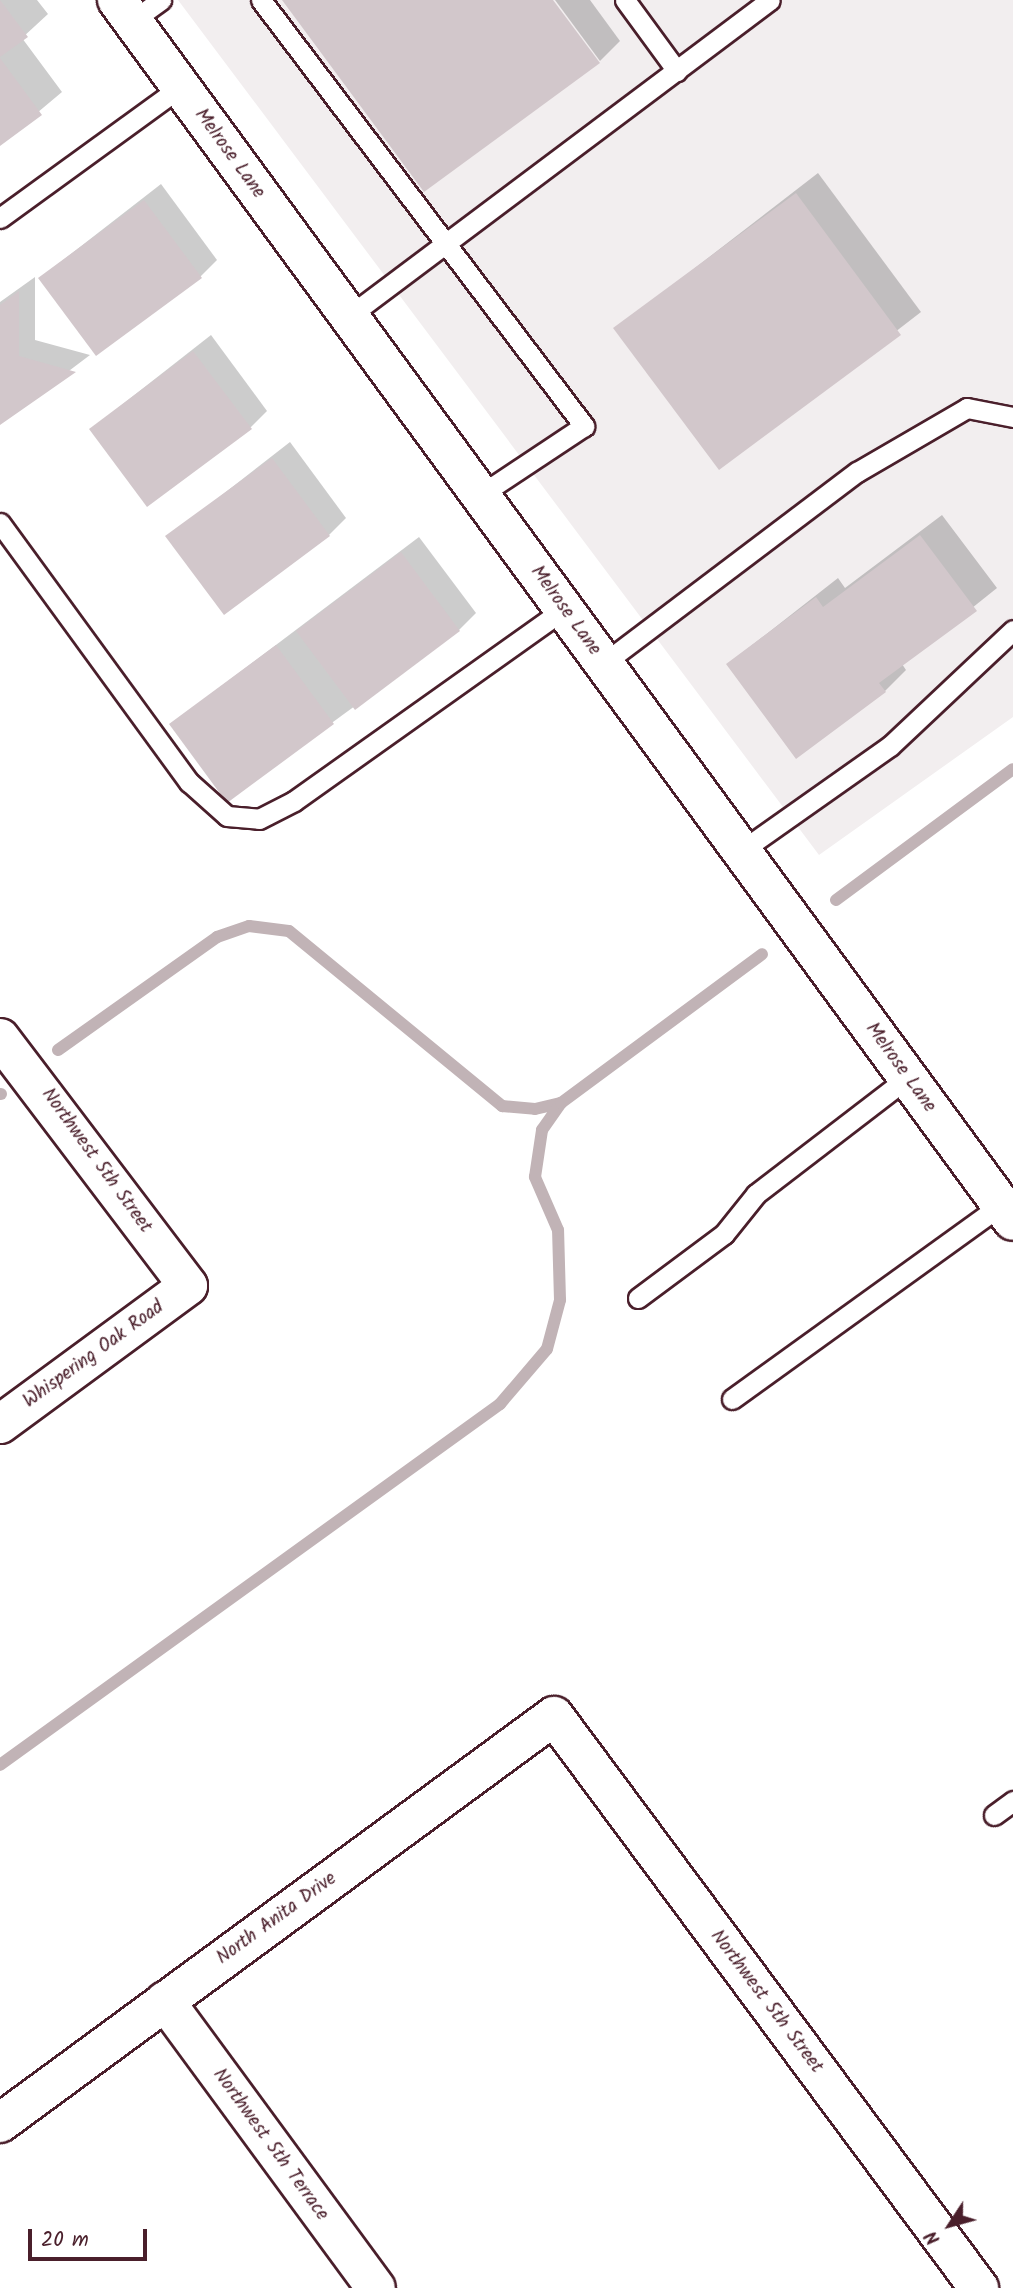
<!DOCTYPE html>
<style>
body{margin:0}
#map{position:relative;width:1013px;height:2288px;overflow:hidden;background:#fff;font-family:Kalam,sans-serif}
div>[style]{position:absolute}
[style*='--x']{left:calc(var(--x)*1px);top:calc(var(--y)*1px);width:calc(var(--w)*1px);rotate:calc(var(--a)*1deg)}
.built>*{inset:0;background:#f2eeef}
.shadow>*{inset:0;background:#0003}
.stream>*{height:12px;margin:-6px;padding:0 6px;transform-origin:6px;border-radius:6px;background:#c1b3b6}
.building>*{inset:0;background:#d2c7cb}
.roads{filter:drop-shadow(2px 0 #4a1f2b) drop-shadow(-2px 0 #4a1f2b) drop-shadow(0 2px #4a1f2b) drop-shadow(0 -2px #4a1f2b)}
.lane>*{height:19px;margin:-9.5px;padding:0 9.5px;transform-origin:9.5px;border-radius:9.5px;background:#fff}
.street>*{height:38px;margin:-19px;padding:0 19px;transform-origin:19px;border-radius:19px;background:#fff}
.secondary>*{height:38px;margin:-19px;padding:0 19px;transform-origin:19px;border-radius:19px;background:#fff}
span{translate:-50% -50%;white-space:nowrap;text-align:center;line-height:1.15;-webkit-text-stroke:6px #fff;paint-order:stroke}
.street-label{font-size:19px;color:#4a1f2b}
.north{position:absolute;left:915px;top:2190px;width:70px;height:70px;-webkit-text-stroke:5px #fff;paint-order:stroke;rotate:234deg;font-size:19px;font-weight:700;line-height:28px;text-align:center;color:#4a1f2b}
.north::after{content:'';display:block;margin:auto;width:24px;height:32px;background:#4a1f2b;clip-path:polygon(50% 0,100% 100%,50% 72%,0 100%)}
.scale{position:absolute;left:28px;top:2229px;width:119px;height:32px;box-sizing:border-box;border:4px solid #4a1f2b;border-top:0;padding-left:9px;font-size:21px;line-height:24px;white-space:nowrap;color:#4a1f2b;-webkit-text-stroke:5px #fff;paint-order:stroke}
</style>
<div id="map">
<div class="built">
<div style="clip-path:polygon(178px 0,1013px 0,1013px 717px,819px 855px)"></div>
</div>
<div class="shadow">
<div style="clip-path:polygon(0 0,37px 0,48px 14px,22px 38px,62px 92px,0 144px)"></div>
<div style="clip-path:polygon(555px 0,590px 0,620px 41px,600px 61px)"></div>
<div style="clip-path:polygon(818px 173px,921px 312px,719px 468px,616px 329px)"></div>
<div style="clip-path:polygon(161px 184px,217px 260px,200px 277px,40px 278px)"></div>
<div style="clip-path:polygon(35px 277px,35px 340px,90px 355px,0 423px,0 302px)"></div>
<div style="clip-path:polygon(211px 335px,267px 411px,251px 427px,91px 429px)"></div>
<div style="clip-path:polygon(290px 442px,346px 518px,329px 535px,168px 537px)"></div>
<div style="clip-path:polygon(942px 515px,997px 588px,902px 664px,906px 670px,885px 691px,797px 756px,728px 664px,838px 578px,845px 588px)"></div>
<div style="clip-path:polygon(419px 537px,476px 613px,459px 630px,333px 722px,171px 724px)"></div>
</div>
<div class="stream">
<div style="--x:836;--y:900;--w:220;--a:-36.5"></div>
<div style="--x:58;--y:1050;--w:195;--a:-35.4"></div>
<div style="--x:217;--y:937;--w:34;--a:-19"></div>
<div style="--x:249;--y:926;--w:40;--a:7.1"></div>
<div style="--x:289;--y:931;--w:276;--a:39.4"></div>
<div style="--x:502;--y:1106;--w:33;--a:5"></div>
<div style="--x:535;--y:1109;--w:27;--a:-13"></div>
<div style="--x:0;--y:1094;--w:1;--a:0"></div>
<div style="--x:0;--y:1765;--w:617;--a:-35.83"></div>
<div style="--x:500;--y:1404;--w:72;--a:-49.5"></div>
<div style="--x:547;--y:1349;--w:51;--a:-75.1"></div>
<div style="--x:560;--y:1300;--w:70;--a:-91.6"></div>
<div style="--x:558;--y:1230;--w:58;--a:-113.5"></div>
<div style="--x:535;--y:1177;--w:48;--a:-81.5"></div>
<div style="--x:542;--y:1130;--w:33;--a:-55"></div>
<div style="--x:561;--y:1103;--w:250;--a:-36.5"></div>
</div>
<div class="building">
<div style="clip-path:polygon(0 0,28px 37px,0 57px)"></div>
<div style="clip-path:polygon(282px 0,553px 0,600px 63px,424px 192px)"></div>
<div style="clip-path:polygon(0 58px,42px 115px,0 146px)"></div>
<div style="clip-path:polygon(796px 193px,901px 335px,719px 470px,613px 328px)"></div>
<div style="clip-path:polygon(144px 200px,202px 278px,96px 356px,38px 278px)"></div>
<div style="clip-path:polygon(19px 291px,19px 356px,76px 372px,0 425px,0 305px)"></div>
<div style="clip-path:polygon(193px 351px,252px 429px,147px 507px,89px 429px)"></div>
<div style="clip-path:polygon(272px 458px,330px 536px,224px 615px,165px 536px)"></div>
<div style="clip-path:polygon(920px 535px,977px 611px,879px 683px,886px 692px,796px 759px,726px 664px,816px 597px,823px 607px)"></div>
<div style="clip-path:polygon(401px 552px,460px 631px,355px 710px,296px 631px)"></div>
<div style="clip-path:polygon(276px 645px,334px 724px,227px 803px,169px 724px)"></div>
</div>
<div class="roads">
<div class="lane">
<div style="--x:261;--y:0;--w:535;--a:52.83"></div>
<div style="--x:584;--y:426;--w:125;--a:146.4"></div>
<div style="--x:625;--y:0;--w:88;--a:53.8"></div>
<div style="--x:132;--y:21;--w:36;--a:-36"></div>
<div style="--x:0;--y:218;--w:223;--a:-36"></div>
<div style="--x:349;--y:316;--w:526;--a:-36.89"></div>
<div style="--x:0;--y:523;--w:321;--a:53.9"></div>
<div style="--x:189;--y:782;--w:51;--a:41.8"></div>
<div style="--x:227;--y:816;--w:32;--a:5"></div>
<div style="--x:259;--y:819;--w:39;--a:-27"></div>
<div style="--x:294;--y:801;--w:331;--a:-35.4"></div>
<div style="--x:604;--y:663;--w:317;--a:-37.1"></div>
<div style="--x:857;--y:472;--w:127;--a:-30.2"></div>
<div style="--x:967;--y:408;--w:47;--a:11.1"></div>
<div style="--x:741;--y:851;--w:182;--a:-35.2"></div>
<div style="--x:890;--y:746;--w:169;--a:-43.3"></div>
<div style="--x:638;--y:1298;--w:107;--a:-36.7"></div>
<div style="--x:724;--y:1234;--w:51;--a:-51.3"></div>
<div style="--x:756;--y:1194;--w:190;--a:-37.5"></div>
<div style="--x:732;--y:1399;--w:332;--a:-35.8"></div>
<div style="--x:994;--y:1815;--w:24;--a:-36"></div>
</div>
<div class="street">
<div style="--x:0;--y:1038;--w:311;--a:52.8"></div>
<div style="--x:188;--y:1286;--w:233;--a:143.7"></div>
<div style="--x:165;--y:2001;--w:356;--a:53.7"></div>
<div style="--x:0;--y:2123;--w:687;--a:-36.3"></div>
<div style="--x:554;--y:1716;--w:713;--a:53.39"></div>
</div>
<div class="secondary">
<div style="--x:117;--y:0;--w:1514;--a:53.73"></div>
</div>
</div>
<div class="street-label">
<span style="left:229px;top:154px;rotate:54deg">Melrose Lane</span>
<span style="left:565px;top:611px;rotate:54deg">Melrose Lane</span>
<span style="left:900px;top:1068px;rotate:54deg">Melrose Lane</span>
<span style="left:96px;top:1161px;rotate:54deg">Northwest 5th Street</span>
<span style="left:94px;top:1355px;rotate:-36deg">Whispering Oak Road</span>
<span style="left:277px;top:1919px;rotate:-36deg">North Anita Drive</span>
<span style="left:766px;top:2002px;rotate:53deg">Northwest 5th Street</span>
<span style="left:270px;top:2145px;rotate:54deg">Northwest 5th Terrace</span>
</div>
<div class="north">N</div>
<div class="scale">20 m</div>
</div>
